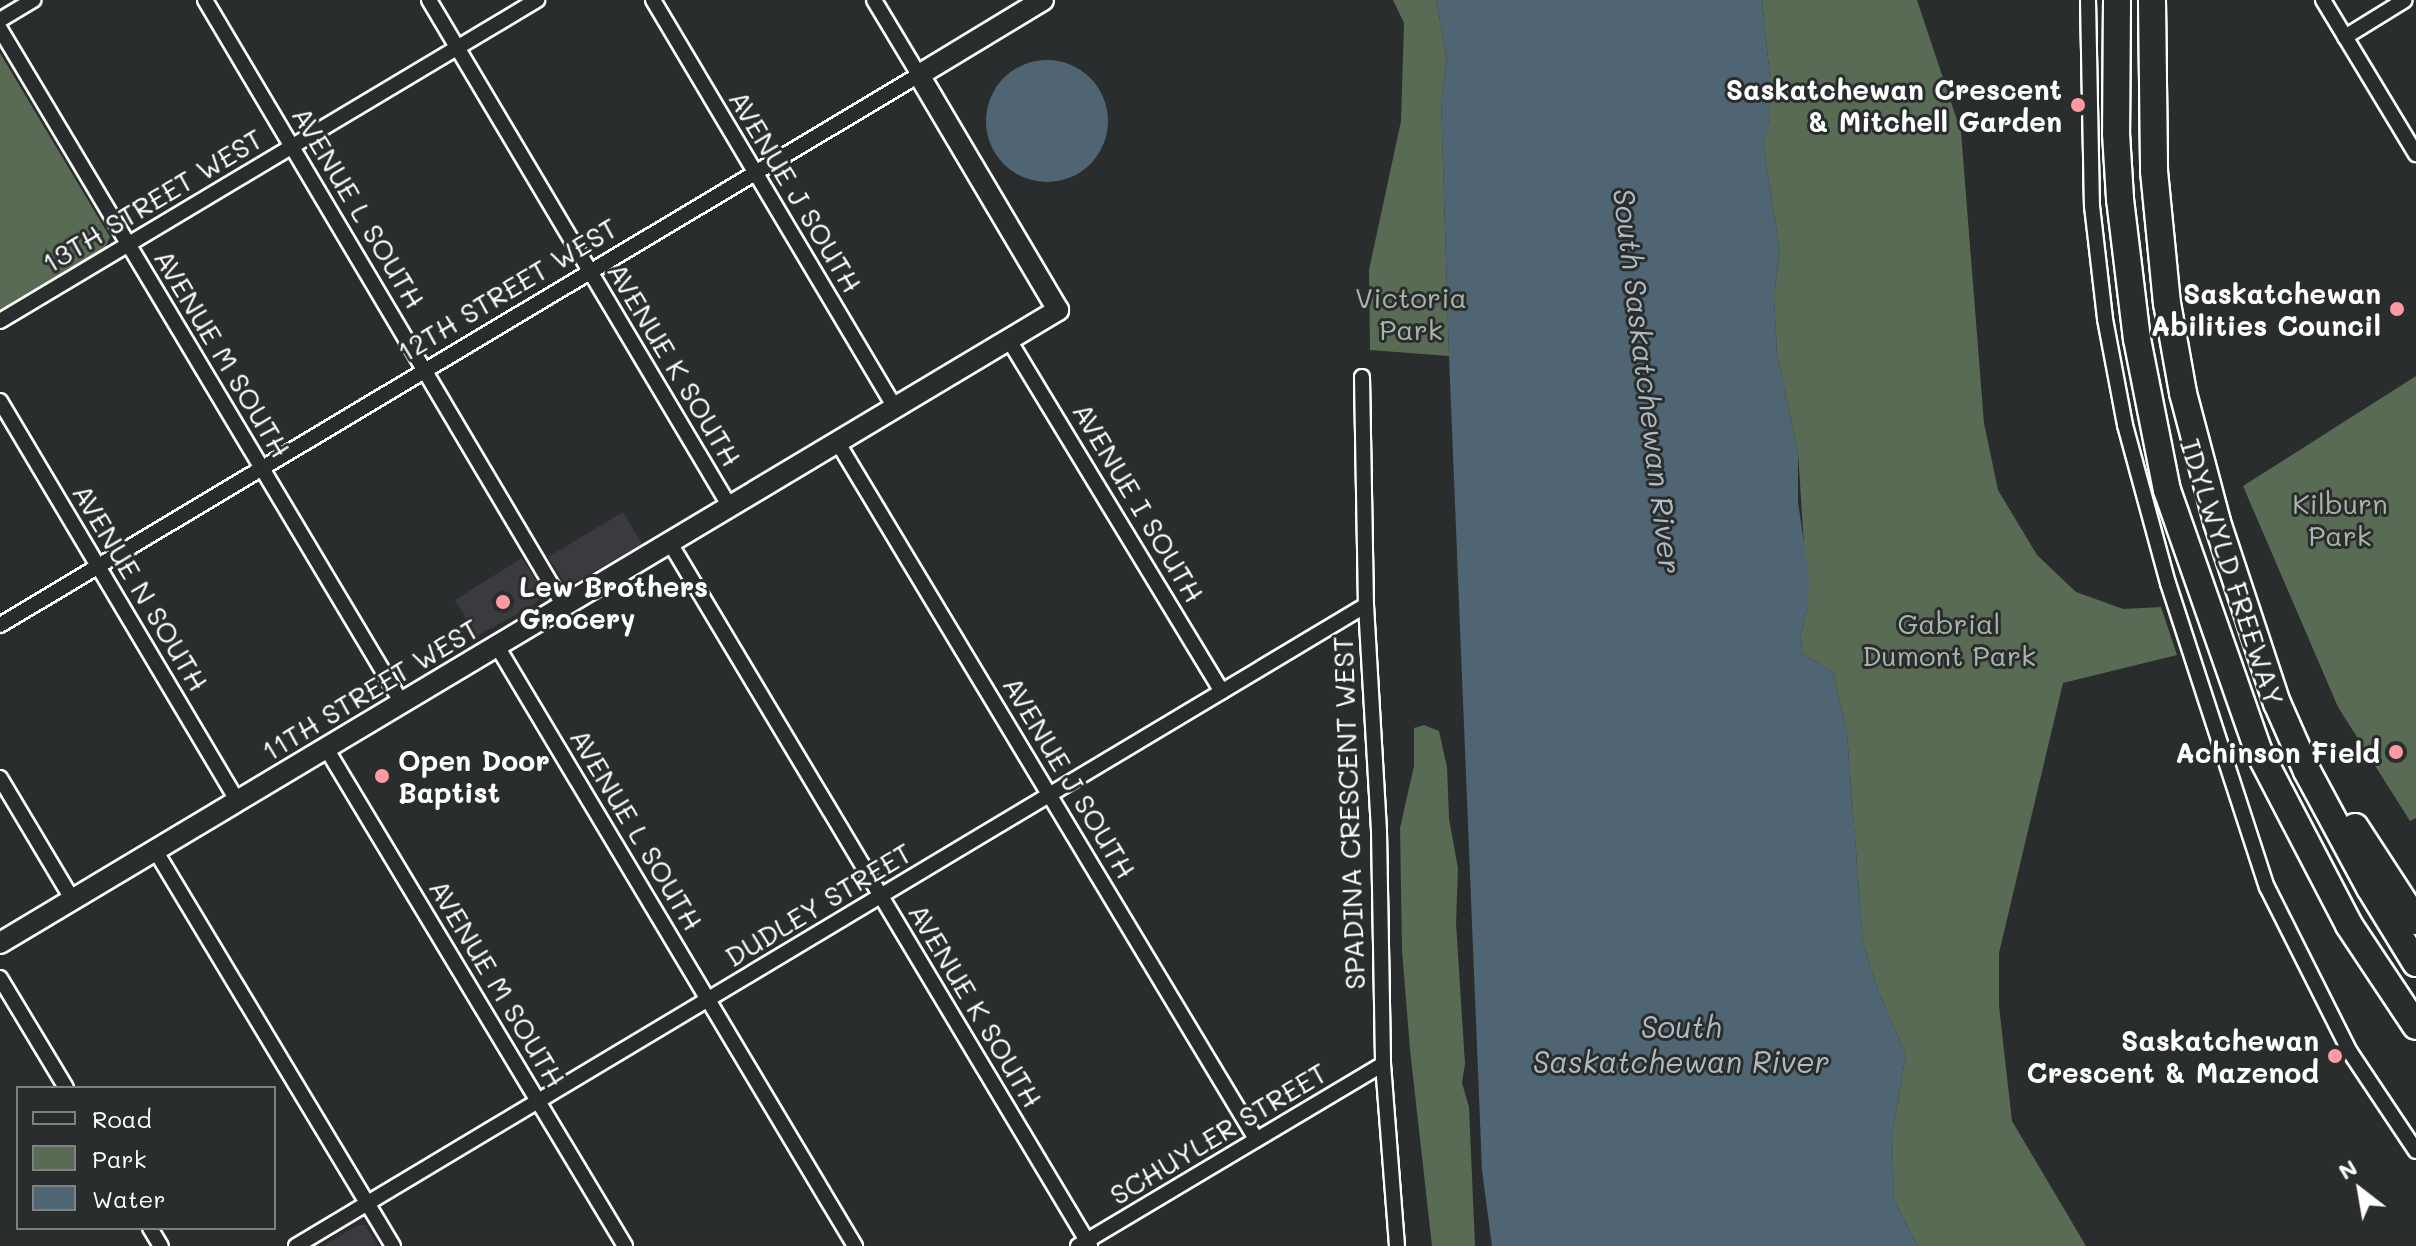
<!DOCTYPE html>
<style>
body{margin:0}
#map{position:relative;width:2416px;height:1246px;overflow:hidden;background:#2a2d2e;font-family:Mali,sans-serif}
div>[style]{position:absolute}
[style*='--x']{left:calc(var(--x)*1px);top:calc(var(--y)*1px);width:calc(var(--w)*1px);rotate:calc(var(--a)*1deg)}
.built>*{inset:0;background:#3b3a3f}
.green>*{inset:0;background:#596b54}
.water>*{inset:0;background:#4f6573}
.round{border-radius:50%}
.roads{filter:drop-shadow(2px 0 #fff) drop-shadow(-2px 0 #fff) drop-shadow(0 2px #fff) drop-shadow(0 -2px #fff)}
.street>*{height:14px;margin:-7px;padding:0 7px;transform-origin:7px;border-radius:7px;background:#2a2d2e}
.secondary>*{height:20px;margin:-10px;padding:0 10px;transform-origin:10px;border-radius:10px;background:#2a2d2e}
.highway>*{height:26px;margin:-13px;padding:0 13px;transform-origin:13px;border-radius:13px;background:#2a2d2e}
.dots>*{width:22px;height:22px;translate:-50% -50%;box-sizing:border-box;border:4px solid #2a2d2e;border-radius:50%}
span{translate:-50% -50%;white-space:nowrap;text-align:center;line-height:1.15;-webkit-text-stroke:6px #2a2d2e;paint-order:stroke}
.poi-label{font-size:28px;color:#fff;font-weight:700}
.right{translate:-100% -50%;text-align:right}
.left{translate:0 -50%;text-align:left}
.street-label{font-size:28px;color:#fff}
.park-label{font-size:28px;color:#acb5aa}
.water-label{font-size:30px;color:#b0bac0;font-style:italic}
.legend{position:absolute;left:16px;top:1086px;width:260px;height:144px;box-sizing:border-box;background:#2a2d2e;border:2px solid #7f8182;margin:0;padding:10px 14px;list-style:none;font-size:24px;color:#fff}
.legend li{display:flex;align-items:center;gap:16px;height:40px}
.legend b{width:40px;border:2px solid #7f8182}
.north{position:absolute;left:2320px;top:1150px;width:80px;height:80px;-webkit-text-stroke:6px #2a2d2e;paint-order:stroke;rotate:329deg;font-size:22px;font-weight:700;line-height:32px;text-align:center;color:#fff}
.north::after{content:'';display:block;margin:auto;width:28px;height:36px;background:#fff;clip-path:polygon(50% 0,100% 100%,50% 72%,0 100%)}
</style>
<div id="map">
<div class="built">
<div style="clip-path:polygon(623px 512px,642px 544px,574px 583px,564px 581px,548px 557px)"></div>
<div style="clip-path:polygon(522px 558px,539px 585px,540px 599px,534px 605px,477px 636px,455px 600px)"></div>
<div style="clip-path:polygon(358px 1225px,365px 1225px,378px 1246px,323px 1246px)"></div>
</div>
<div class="green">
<div style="clip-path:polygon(1393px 0,1436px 0,1447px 58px,1441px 99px,1449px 356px,1370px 350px,1369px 270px,1401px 121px,1404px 23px)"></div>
<div style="clip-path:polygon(1762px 0,1917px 0,1961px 132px,1984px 423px,1998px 490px,2037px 555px,2076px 592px,2123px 609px,2161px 607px,2177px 655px,2063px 683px,1999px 953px,1999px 1006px,2012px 1121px,2086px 1246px,1918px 1246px,1894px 1200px,1892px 1136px,1906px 1054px,1879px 993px,1863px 943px,1847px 734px,1833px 672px,1803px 654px,1800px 638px,1808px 607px,1798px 453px,1777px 354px,1774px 296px,1780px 251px,1763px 144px,1770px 118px,1770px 78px)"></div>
<div style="clip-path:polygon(0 53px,110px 237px,105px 248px,0 311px)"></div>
<div style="clip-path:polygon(2416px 376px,2416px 818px,2410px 821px,2338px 707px,2243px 486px)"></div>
<div style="clip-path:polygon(1424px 725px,1439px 731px,1447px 767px,1449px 819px,1458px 868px,1456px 923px,1465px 1064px,1462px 1083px,1469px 1107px,1475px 1246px,1432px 1246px,1410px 1050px,1402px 950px,1400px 828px,1414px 766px,1414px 728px)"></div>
</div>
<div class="water">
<div style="clip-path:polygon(1436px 0,1762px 0,1770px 78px,1770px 118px,1763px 144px,1780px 251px,1774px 296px,1777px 354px,1798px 453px,1798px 502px,1809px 577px,1808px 607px,1800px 638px,1803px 654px,1833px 672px,1847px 734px,1863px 943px,1879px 993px,1906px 1054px,1892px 1136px,1894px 1200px,1918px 1246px,1492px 1246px,1482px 1170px,1449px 356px,1441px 99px,1447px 58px)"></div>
<div class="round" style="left:986px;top:60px;width:122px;height:122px"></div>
</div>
<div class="roads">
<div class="street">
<div style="--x:205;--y:0;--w:704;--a:59.36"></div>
<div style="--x:429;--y:0;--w:590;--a:59.3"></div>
<div style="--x:653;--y:0;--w:474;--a:59.3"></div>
<div style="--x:2088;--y:0;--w:206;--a:88.9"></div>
<div style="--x:2092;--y:206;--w:114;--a:83.4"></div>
<div style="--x:2105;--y:319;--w:108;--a:79.3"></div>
<div style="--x:2125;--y:425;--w:164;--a:74.8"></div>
<div style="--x:2168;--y:583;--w:320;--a:72"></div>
<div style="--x:2267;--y:887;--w:185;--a:63.3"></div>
<div style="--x:2350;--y:1052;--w:119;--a:56.3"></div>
<div style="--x:2323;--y:0;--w:180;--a:58.9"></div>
<div style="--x:0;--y:20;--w:39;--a:-31"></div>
<div style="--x:0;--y:29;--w:785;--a:59.19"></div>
<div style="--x:2345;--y:37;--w:70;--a:-31.7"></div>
<div style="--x:0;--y:321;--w:626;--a:-30.87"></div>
<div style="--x:1009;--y:340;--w:411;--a:58.8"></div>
<div style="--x:1362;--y:377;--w:228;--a:89"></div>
<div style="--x:1366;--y:605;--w:226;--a:86.7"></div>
<div style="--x:1379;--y:831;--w:233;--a:89"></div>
<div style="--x:1383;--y:1064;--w:183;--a:85.6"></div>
<div style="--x:0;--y:401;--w:464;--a:59.3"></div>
<div style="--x:838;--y:443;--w:812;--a:59.01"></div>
<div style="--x:670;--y:543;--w:819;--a:59.14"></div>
<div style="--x:0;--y:625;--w:1071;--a:-30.9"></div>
<div style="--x:919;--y:75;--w:87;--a:-121"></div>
<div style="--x:497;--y:646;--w:699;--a:59.18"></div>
<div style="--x:326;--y:748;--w:581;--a:59.02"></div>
<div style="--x:0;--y:778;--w:141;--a:59.2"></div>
<div style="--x:155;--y:850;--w:462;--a:59"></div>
<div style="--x:0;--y:978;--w:128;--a:59"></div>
<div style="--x:150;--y:1228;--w:21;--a:59"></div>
<div style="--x:296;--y:1246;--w:1247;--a:-30.92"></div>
<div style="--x:1078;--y:1246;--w:355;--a:-30.8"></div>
</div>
<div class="secondary">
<div style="--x:0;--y:943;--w:1233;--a:-30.89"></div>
<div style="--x:1058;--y:310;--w:273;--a:-120.6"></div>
<div style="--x:919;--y:75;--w:145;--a:-31.2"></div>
</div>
<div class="highway">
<div style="--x:2117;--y:0;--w:133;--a:90.4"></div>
<div style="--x:2116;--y:133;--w:66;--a:86.5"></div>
<div style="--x:2120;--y:199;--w:141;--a:83.1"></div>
<div style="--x:2137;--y:339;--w:154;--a:78.8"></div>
<div style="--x:2167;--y:490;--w:275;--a:70.7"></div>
<div style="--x:2258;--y:750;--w:197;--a:62.5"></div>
<div style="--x:2349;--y:925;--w:121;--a:56.4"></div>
<div style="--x:2152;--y:0;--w:171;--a:89.3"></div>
<div style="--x:2154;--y:171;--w:133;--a:84.4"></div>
<div style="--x:2167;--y:303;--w:91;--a:79.9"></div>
<div style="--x:2183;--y:393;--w:133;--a:75.2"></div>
<div style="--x:2217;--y:522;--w:191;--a:71.7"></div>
<div style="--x:2277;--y:703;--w:74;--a:66.2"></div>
<div style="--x:2307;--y:771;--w:133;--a:61.7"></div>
<div style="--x:2370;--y:888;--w:88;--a:58.5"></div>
<div style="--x:2355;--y:827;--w:112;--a:57"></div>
</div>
</div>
<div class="dots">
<div style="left:2078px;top:105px;background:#ff9aa2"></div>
<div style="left:2397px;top:309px;background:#ff9aa2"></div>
<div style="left:503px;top:602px;background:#ff9aa2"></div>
<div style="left:2396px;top:752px;background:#ff9aa2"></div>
<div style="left:382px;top:776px;background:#ff9aa2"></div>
<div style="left:2335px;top:1056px;background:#ff9aa2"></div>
</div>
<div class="poi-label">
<span class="right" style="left:2062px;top:105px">Saskatchewan Crescent<br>&amp; Mitchell Garden</span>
<span class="right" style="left:2381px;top:309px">Saskatchewan<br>Abilities Council</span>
<span class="left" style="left:519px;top:602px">Lew Brothers<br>Grocery</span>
<span class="right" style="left:2380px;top:752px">Achinson Field</span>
<span class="left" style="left:398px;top:776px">Open Door<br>Baptist</span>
<span class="right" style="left:2319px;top:1056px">Saskatchewan<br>Crescent &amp; Mazenod</span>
</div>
<div class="street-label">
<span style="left:796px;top:191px;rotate:59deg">AVENUE J SOUTH</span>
<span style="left:152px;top:200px;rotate:-31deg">13TH STREET WEST</span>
<span style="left:359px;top:207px;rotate:59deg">AVENUE L SOUTH</span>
<span style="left:507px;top:289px;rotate:-31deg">12TH STREET WEST</span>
<span style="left:223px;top:353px;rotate:59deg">AVENUE M SOUTH</span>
<span style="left:675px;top:364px;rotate:59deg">AVENUE K SOUTH</span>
<span style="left:1139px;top:502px;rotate:59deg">AVENUE I SOUTH</span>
<span style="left:2233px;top:572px;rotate:72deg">IDYLWYLD FREEWAY</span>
<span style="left:141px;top:587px;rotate:59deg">AVENUE N SOUTH</span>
<span style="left:370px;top:689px;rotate:-31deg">11TH STREET WEST</span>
<span style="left:1070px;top:777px;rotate:59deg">AVENUE J SOUTH</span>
<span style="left:1348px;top:813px;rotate:-92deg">SPADINA CRESCENT WEST</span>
<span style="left:637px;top:829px;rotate:59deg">AVENUE L SOUTH</span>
<span style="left:818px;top:904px;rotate:-31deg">DUDLEY STREET</span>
<span style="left:498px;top:983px;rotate:59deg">AVENUE M SOUTH</span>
<span style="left:976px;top:1005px;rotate:59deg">AVENUE K SOUTH</span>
<span style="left:1218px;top:1133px;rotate:-31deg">SCHUYLER STREET</span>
</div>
<div class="park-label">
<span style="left:1411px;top:313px">Victoria<br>Park</span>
<span style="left:2340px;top:519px">Kilburn<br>Park</span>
<span style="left:1949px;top:639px">Gabrial<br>Dumont Park</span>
</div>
<div class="water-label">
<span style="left:1648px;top:381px;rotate:83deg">South Saskatchewan River</span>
<span style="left:1681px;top:1043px">South<br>Saskatchewan River</span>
</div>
<ul class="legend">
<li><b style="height:10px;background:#2a2d2e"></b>Road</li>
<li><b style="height:22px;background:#596b54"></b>Park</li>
<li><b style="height:22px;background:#4f6573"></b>Water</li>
</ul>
<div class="north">N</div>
</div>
